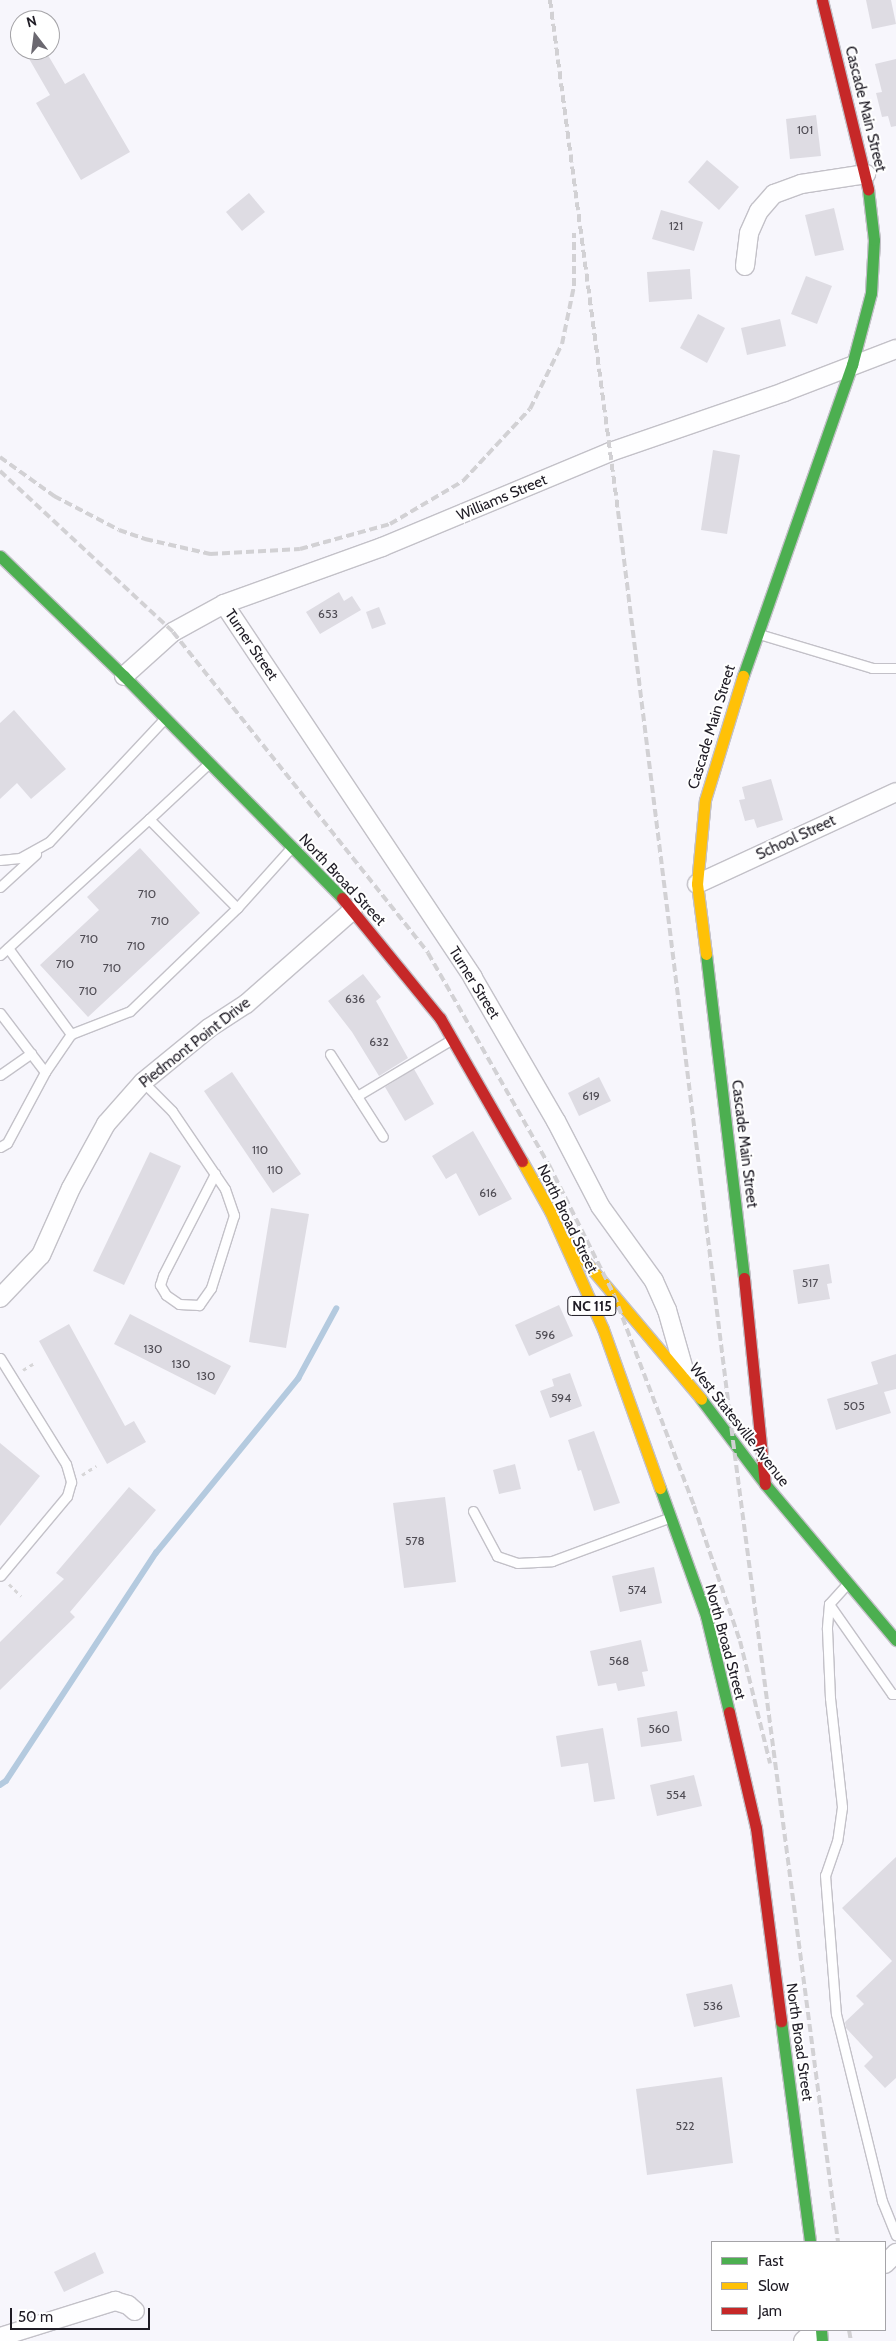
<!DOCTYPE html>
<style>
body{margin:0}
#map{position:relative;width:896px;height:2341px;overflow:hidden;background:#f7f6fc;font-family:Cabin,sans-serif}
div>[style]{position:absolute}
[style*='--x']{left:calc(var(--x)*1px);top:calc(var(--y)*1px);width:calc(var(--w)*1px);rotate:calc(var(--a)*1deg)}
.stream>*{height:5.5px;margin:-2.75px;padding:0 2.75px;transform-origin:2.75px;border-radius:2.75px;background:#b4cadf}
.building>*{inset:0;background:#dedce3}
.path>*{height:3px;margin-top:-1.5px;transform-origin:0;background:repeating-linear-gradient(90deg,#d7d6d8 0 4px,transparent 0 8px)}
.roads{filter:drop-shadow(1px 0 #c3c1c8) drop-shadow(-1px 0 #c3c1c8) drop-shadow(0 1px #c3c1c8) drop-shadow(0 -1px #c3c1c8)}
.lane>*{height:9px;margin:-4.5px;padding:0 4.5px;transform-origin:4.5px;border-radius:4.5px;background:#fefeff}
.street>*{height:18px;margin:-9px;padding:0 9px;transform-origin:9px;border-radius:9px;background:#fefeff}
.fast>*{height:11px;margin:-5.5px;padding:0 5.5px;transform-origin:5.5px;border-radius:5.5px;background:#4caf50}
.slow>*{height:11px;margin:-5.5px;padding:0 5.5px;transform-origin:5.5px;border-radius:5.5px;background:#ffc107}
.jam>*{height:11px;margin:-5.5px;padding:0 5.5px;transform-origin:5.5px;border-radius:5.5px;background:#c62828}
.rail>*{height:4px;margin-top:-2px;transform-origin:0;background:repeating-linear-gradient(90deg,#d2d1d4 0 8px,transparent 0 12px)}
span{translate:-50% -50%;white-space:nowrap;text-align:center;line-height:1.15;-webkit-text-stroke:4px #fff;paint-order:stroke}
.number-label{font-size:12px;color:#4f4c54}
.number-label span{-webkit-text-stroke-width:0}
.shield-label span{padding:1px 4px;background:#fff;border:1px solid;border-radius:4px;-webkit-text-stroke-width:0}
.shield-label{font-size:14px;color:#1f1c25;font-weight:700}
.street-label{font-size:15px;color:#1f1c25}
.legend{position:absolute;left:711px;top:2241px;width:175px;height:90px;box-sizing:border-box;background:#fff;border:1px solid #a5a4a8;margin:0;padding:6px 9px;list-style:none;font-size:15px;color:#1f1c25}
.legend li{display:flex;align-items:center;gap:10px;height:25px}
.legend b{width:25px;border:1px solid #a5a4a8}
.north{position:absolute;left:10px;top:10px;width:50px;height:50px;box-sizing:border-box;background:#fff;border:1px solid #a5a4a8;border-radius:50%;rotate:345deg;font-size:14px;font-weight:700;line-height:20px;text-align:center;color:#1f1c25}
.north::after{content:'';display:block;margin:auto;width:18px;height:22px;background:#6b6870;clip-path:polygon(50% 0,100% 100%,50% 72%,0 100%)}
.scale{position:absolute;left:10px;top:2308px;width:140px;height:22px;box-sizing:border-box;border:2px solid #1f1c25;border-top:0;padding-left:6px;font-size:15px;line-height:18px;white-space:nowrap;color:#1f1c25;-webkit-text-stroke:4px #fff;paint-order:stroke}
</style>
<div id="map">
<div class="stream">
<div style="--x:0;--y:1785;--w:7;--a:-34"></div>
<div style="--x:6;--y:1781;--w:273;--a:-56.7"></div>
<div style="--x:156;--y:1553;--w:225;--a:-50.8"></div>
<div style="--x:298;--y:1379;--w:80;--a:-61.5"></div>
</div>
<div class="building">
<div style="clip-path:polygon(866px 0,891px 0,896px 24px,872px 29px)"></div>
<div style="clip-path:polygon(24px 50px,45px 50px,65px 84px,84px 73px,130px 152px,81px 180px,36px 103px,50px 95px)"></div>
<div style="clip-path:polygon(896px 59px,896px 126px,891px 127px,888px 116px,882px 117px,876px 93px,882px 92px,875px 64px)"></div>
<div style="clip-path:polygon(816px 115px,821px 156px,790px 159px,786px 119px)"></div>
<div style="clip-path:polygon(707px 160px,739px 187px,719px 210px,688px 182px)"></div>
<div style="clip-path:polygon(249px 193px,265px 212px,242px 231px,226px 212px)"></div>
<div style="clip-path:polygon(834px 208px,844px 250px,815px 256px,805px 215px)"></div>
<div style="clip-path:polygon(661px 210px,703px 222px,694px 251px,652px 239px)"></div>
<div style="clip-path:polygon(690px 269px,692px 299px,649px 302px,647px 272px)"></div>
<div style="clip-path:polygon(806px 276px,832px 286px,817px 324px,791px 314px)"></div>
<div style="clip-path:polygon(698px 314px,725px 328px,707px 363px,680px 348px)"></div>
<div style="clip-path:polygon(780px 319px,786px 346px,747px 355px,741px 328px)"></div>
<div style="clip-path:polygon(713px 450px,740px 455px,727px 534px,701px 530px)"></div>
<div style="clip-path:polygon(339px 592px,344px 601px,352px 596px,361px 610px,320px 634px,306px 612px)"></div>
<div style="clip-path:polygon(379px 607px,386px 624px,372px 629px,366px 612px)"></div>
<div style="clip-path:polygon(14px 710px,66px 769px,31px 799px,17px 783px,0 799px,0 723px)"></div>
<div style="clip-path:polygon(771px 779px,783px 820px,757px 828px,754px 819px,745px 821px,739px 800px,745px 799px,742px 787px)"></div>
<div style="clip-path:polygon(140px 848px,200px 913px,88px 1017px,40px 965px,99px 910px,87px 897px)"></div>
<div style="clip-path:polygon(363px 974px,381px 997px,376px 1001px,408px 1058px,379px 1076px,352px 1032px,328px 1001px)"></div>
<div style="clip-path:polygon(414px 1069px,434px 1104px,405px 1121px,385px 1087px)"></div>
<div style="clip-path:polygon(232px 1072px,301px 1174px,273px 1193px,204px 1091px)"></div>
<div style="clip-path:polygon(599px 1077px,611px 1101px,579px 1116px,568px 1093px)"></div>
<div style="clip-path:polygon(473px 1131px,512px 1199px,479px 1216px,456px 1173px,446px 1179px,432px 1156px)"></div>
<div style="clip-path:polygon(150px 1152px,181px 1166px,124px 1285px,93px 1271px)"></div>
<div style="clip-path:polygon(271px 1208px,309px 1214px,286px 1348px,249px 1342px)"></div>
<div style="clip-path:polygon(829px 1264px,832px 1283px,827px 1284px,830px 1299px,798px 1304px,793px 1270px)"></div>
<div style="clip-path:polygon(559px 1305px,573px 1336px,529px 1356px,515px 1325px)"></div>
<div style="clip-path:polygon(130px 1314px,231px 1366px,215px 1395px,114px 1344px)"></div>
<div style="clip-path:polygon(69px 1324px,125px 1426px,134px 1421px,146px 1442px,107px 1464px,39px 1341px)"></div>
<div style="clip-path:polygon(896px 1354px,896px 1389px,884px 1392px,891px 1413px,836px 1430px,827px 1399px,878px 1384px,871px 1362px)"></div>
<div style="clip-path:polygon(570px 1373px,582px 1406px,550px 1418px,540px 1391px,554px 1386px,552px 1379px)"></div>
<div style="clip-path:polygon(594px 1431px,620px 1503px,594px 1511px,581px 1470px,578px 1471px,568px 1440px)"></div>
<div style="clip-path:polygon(0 1443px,40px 1476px,0 1526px)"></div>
<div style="clip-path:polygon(515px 1464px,521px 1489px,499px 1494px,493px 1470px)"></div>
<div style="clip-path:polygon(129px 1487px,156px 1510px,70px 1612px,75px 1617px,0 1690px,0 1642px,64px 1579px,56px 1573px)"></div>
<div style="clip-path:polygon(445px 1497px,456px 1582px,404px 1588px,393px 1503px)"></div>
<div style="clip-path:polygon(654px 1567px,662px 1603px,620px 1612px,612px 1576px)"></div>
<div style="clip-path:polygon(641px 1640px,648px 1671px,642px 1672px,645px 1686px,618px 1691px,616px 1683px,598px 1686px,590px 1651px)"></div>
<div style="clip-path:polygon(677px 1711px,682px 1741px,641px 1747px,637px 1718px)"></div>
<div style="clip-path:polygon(603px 1728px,615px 1799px,594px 1802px,588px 1763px,561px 1767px,556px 1736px)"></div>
<div style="clip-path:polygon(694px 1775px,702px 1806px,657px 1816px,650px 1785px)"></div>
<div style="clip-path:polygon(896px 1857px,896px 2078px,885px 2088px,864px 2066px,873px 2057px,846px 2028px,845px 2022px,864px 2004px,856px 1996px,892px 1961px,842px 1908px)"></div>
<div style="clip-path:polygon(732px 1984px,740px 2017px,694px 2027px,686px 1994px)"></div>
<div style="clip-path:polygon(722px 2077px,733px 2163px,647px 2175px,636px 2089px)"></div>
<div style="clip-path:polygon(95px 2252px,104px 2273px,64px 2292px,54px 2272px)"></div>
</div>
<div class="path">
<div style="--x:23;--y:1370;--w:12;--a:-31"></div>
<div style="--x:82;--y:1475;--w:17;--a:-33"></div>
<div style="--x:9;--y:1584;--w:17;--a:45"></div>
</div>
<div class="roads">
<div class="lane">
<div style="--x:759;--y:634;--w:118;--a:16.7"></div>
<div style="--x:872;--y:668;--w:24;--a:0"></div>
<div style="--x:207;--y:765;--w:79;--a:137"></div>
<div style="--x:149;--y:819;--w:125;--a:45.3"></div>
<div style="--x:0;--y:860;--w:20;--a:-6"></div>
<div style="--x:20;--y:858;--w:33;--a:-29"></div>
<div style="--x:49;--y:842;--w:167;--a:-46.9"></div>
<div style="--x:0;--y:887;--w:49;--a:-42.5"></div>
<div style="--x:8;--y:948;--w:107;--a:53.8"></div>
<div style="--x:0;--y:955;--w:202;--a:-42.4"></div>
<div style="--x:0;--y:1013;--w:74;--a:52.7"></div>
<div style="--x:330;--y:1054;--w:98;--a:57.4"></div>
<div style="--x:0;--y:1075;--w:38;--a:-35"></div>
<div style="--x:143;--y:1082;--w:41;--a:45"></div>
<div style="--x:172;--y:1111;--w:94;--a:55.8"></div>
<div style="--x:225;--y:1189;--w:28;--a:71"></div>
<div style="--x:234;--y:1215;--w:77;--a:107.5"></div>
<div style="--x:211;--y:1288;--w:21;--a:125"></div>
<div style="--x:199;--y:1305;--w:20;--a:-177"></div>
<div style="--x:179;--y:1304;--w:16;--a:-145"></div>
<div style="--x:166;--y:1295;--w:12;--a:-121"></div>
<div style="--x:160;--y:1285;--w:10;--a:-73"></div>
<div style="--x:163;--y:1275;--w:114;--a:-62.8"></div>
<div style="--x:357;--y:1096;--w:107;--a:-30.9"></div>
<div style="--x:0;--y:1147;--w:8;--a:-30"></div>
<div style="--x:7;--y:1143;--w:81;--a:-61.8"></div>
<div style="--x:45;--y:1072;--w:46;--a:-55.6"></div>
<div style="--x:71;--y:1034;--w:63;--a:-21.3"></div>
<div style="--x:130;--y:1011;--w:149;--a:-43.9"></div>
<div style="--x:237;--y:908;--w:79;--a:-48.1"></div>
<div style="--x:0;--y:1358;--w:125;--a:58.1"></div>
<div style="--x:66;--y:1464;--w:19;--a:74"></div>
<div style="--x:71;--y:1482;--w:15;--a:106"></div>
<div style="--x:67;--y:1496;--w:104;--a:129.9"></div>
<div style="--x:473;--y:1511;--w:51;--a:61.9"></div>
<div style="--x:497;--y:1556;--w:21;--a:19"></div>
<div style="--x:517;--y:1563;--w:35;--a:-3"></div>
<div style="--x:552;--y:1561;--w:124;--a:-20.3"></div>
<div style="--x:847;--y:1584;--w:27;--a:132"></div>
<div style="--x:829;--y:1604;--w:25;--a:95"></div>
<div style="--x:827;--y:1629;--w:69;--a:87.5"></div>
<div style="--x:830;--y:1698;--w:110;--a:83.7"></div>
<div style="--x:842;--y:1807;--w:34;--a:98"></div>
<div style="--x:837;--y:1841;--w:36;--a:109"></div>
<div style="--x:825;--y:1875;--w:139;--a:85.5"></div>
<div style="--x:836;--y:2014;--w:193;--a:76.2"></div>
<div style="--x:882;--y:2201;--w:37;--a:68"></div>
<div style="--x:829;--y:1604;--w:110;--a:55"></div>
<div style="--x:892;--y:1694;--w:4;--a:0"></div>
</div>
<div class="street">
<div style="--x:745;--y:266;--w:33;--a:-83"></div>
<div style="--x:749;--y:233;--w:24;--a:-66"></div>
<div style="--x:759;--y:211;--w:23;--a:-49"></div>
<div style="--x:774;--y:194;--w:29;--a:-20"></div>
<div style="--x:801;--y:184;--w:66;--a:-8.7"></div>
<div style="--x:224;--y:604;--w:449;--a:56.3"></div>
<div style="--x:473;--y:978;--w:165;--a:59.9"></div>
<div style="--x:556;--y:1121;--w:96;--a:62.6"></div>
<div style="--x:600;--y:1206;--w:92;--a:54.2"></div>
<div style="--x:654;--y:1281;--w:32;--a:66"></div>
<div style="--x:667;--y:1310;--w:66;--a:74.1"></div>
<div style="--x:124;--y:676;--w:66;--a:-41.9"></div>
<div style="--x:173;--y:632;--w:58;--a:-28.8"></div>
<div style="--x:224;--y:604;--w:168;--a:-19.8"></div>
<div style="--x:382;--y:547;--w:247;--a:-22.6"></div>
<div style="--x:610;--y:452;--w:184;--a:-19"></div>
<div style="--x:784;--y:392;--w:120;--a:-21"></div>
<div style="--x:697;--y:884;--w:219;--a:-24.8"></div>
<div style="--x:0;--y:1298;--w:59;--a:-46.4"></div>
<div style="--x:41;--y:1255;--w:73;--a:-65.9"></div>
<div style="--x:71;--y:1188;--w:73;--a:-61.3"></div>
<div style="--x:106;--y:1124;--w:56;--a:-48.6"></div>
<div style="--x:143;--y:1082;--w:85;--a:-39.3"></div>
<div style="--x:209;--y:1028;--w:44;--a:-33"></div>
<div style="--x:246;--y:1004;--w:142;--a:-41.3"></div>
<div style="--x:885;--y:2264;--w:16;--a:-45"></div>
<div style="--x:0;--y:2337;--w:121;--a:-17.4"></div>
<div style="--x:115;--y:2301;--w:14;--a:17"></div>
<div style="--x:128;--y:2305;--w:9;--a:41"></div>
<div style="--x:803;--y:2341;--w:16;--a:-43"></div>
</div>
<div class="fast">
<div style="--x:0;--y:556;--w:173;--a:44.1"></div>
<div style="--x:124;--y:676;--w:311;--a:45.5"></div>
<div style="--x:743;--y:676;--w:330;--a:-70.7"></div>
<div style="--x:852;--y:365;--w:74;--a:-75.2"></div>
<div style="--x:871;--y:293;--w:53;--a:-86.8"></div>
<div style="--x:874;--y:240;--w:51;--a:-96.7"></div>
<div style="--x:706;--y:954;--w:326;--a:83.3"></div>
<div style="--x:701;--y:1399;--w:106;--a:53"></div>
<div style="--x:765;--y:1484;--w:204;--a:50"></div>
<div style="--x:660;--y:1488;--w:136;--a:70.2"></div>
<div style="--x:706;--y:1616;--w:99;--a:76.5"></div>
<div style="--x:781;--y:2021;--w:223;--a:82.5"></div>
<div style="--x:821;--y:2330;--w:11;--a:85"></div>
</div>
<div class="slow">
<div style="--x:706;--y:954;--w:71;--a:-97.3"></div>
<div style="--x:697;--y:884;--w:84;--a:-84.6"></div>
<div style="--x:705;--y:800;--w:130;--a:-73"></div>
<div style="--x:522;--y:1161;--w:57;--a:60.8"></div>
<div style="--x:550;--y:1211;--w:129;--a:65.8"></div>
<div style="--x:603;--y:1329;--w:169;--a:70.3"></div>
<div style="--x:569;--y:1242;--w:205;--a:49.9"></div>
</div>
<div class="jam">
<div style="--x:822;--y:0;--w:195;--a:76.3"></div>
<div style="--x:342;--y:898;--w:155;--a:50.8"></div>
<div style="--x:440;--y:1018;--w:165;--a:60.2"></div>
<div style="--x:744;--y:1278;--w:207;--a:84.2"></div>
<div style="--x:729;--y:1712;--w:119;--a:76.9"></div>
<div style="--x:756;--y:1828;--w:195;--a:82.6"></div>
</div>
</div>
<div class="rail">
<div style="--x:550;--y:0;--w:516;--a:82.42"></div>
<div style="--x:618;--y:511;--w:937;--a:82.95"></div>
<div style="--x:733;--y:1441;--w:808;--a:82.53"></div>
<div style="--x:0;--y:457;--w:67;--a:35.8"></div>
<div style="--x:54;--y:496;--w:73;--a:27.6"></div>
<div style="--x:119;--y:530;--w:28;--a:19"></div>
<div style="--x:145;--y:539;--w:67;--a:13"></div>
<div style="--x:210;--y:554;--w:90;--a:-3.2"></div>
<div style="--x:300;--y:549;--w:93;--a:-15.5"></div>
<div style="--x:390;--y:524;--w:85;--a:-30.5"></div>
<div style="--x:463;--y:481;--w:98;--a:-47.1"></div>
<div style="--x:530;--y:409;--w:72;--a:-63.8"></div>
<div style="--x:562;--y:344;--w:59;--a:-78.3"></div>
<div style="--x:574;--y:286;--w:53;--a:-90"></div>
<div style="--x:0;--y:471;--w:236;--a:42.9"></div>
<div style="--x:173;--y:632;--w:410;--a:51.5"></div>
<div style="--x:428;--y:953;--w:244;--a:60.3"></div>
<div style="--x:549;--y:1165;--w:145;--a:63.4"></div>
<div style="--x:614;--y:1295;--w:226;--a:69.2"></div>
<div style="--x:694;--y:1506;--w:143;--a:71.2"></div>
<div style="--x:740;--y:1641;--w:126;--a:76.2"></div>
<div style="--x:849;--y:2330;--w:11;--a:80"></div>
</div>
<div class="number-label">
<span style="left:805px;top:130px">101</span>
<span style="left:676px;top:226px">121</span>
<span style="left:328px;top:614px">653</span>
<span style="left:147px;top:894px">710</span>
<span style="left:160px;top:921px">710</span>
<span style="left:89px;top:939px">710</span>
<span style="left:136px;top:946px">710</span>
<span style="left:65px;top:964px">710</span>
<span style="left:112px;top:968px">710</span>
<span style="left:88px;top:991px">710</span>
<span style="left:355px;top:999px">636</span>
<span style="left:379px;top:1042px">632</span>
<span style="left:591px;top:1096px">619</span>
<span style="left:260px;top:1150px">110</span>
<span style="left:275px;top:1170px">110</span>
<span style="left:488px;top:1193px">616</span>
<span style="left:810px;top:1283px">517</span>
<span style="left:545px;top:1335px">596</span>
<span style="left:153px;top:1349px">130</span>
<span style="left:181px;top:1364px">130</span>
<span style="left:206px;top:1376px">130</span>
<span style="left:561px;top:1398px">594</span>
<span style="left:854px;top:1406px">505</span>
<span style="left:415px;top:1541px">578</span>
<span style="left:637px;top:1590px">574</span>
<span style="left:619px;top:1661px">568</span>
<span style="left:659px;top:1729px">560</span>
<span style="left:676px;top:1795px">554</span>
<span style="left:713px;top:2006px">536</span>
<span style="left:685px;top:2126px">522</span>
</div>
<div class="shield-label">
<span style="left:592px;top:1306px">NC 115</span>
</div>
<div class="street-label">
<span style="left:865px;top:109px;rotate:76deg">Cascade Main Street</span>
<span style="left:502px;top:498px;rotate:-23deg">Williams Street</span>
<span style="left:251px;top:645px;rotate:56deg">Turner Street</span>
<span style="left:712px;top:727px;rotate:-73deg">Cascade Main Street</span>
<span style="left:796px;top:838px;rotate:-25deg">School Street</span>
<span style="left:342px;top:880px;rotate:47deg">North Broad Street</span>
<span style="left:474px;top:983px;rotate:58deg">Turner Street</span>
<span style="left:195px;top:1043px;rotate:-38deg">Piedmont Point Drive</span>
<span style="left:744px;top:1144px;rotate:83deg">Cascade Main Street</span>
<span style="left:567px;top:1219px;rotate:64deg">North Broad Street</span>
<span style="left:739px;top:1425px;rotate:52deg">West Statesville Avenue</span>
<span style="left:725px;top:1642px;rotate:75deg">North Broad Street</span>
<span style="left:799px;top:2042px;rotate:82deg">North Broad Street</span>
</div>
<ul class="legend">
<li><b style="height:6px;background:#4caf50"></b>Fast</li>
<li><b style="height:6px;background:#ffc107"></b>Slow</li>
<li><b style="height:6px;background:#c62828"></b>Jam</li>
</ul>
<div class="north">N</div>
<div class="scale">50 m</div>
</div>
